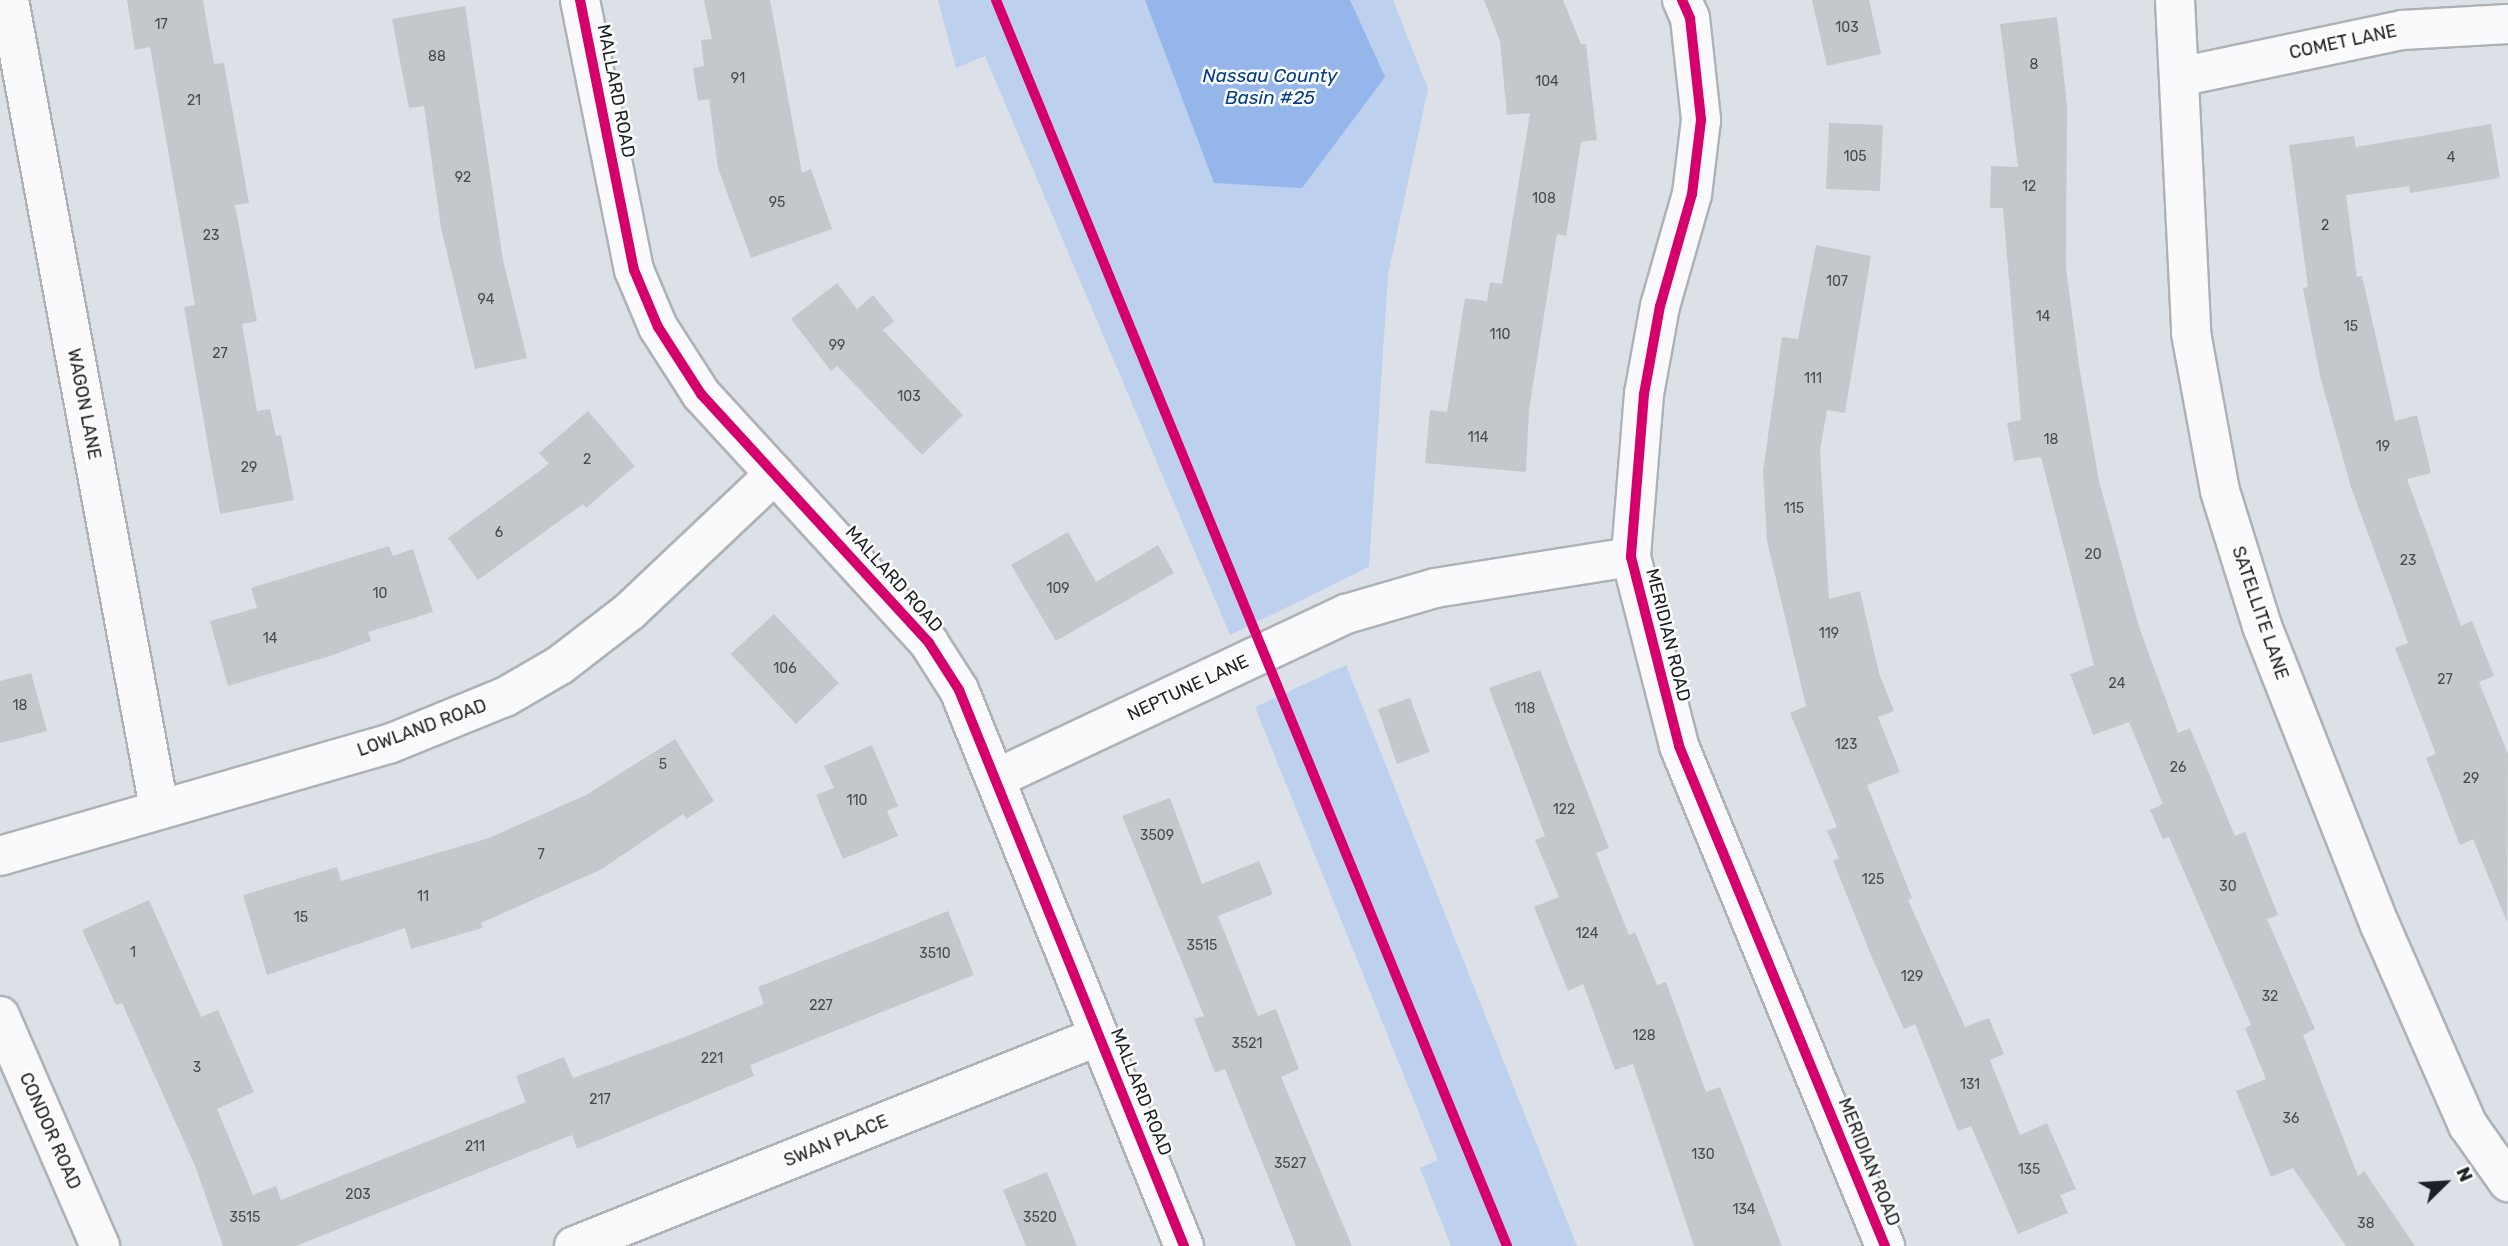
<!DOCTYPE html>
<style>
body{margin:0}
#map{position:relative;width:2508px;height:1246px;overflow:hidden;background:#dce1e8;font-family:Rubik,sans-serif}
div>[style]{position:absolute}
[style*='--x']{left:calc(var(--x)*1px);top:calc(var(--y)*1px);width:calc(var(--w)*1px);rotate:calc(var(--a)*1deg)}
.green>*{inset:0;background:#bdd0ee}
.water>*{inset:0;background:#95b6eb}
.building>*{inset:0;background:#c4c8cd}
.roads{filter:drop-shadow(2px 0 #aeb2b7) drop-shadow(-2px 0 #aeb2b7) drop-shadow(0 2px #aeb2b7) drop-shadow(0 -2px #aeb2b7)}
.minor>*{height:38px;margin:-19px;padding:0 19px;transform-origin:19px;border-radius:19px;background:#fafafc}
.cycleway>*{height:10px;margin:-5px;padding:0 5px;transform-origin:5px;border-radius:5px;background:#d6006c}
span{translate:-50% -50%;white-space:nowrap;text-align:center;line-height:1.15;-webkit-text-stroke:5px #fff;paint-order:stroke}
.number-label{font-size:14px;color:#474a4e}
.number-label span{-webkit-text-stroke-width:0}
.street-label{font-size:18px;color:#1d2024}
.water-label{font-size:19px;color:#033d90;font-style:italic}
.north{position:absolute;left:2410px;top:1148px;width:70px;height:70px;-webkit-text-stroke:5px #fff;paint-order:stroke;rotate:66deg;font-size:19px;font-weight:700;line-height:28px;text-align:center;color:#1d2024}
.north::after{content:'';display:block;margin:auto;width:24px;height:32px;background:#1d2024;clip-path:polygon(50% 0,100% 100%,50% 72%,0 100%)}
</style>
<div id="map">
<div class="green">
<div style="clip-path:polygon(938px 0,1393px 0,1428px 89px,1388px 275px,1369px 567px,1230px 635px,985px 56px,956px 68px)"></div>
<div style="clip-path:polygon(1346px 665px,1577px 1246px,1451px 1246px,1420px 1168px,1438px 1160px,1255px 707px)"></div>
</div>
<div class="water">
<div style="clip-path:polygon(1145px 0,1350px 0,1385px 77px,1302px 188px,1214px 183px)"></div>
</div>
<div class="building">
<div style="clip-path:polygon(127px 0,203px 0,214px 64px,224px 63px,249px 203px,235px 205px,257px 321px,242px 324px,257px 411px,270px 409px,276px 436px,281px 435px,294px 500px,220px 514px,184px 307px,195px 305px,150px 47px,135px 50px)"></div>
<div style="clip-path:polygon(704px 0,770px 0,802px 173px,811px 169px,832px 229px,751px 258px,718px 168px,709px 99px,698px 101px,693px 68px,704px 66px,701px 40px,712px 39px)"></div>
<div style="clip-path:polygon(1484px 0,1563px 0,1581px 44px,1586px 44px,1597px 140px,1581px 142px,1566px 236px,1557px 234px,1529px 410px,1526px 472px,1425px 463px,1430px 410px,1447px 412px,1465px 298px,1487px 301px,1490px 282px,1502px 284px,1530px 113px,1507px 115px,1500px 41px)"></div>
<div style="clip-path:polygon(1812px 0,1869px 0,1881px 54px,1827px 66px)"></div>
<div style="clip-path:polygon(465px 6px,503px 260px,527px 358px,475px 369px,441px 228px,424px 106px,409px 108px,392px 19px)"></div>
<div style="clip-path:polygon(2057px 17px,2067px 105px,2066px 268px,2079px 366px,2099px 481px,2139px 627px,2178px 733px,2190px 728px,2235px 836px,2245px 832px,2278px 915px,2267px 919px,2315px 1029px,2303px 1035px,2358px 1176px,2364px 1171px,2415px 1246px,2346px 1246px,2293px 1168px,2271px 1177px,2236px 1091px,2266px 1079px,2245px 1028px,2251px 1025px,2169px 837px,2163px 839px,2150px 810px,2163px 804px,2129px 722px,2093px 735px,2070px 674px,2094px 665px,2041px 457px,2014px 461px,2007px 423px,2021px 420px,2003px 208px,1990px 208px,1991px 166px,2018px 167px,2000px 24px)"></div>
<div style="clip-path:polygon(1829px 123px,1883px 125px,1880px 191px,1826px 189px)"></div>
<div style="clip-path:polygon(2491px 124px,2500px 178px,2410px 193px,2409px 186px,2346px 195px,2357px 277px,2362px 276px,2395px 421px,2417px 415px,2431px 473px,2407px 479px,2461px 626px,2472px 621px,2494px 676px,2479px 682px,2508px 754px,2507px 922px,2473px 839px,2460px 845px,2426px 758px,2436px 754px,2395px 648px,2408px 643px,2351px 487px,2320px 376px,2303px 288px,2308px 287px,2289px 145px,2354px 136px,2356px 147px)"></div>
<div style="clip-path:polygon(1816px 245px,1871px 256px,1845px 413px,1827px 410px,1820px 451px,1829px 599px,1860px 591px,1879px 673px,1894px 711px,1878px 717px,1900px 772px,1867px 785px,1912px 898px,1908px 900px,1965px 1027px,1989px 1018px,2004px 1054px,1990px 1060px,2020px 1135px,2047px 1123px,2076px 1189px,2060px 1195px,2068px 1213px,2018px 1234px,1971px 1126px,1958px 1131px,1915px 1024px,1904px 1029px,1873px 960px,1833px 861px,1839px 858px,1827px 831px,1837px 827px,1790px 713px,1806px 706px,1767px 541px,1763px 471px,1782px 337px,1798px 339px)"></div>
<div style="clip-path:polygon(837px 283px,857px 309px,873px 295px,894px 321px,883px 330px,963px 415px,922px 455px,837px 366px,831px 371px,791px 319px)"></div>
<div style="clip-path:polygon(588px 411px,635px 466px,586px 508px,583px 504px,478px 580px,448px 538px,549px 464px,539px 453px)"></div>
<div style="clip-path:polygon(1068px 532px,1096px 582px,1158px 545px,1174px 573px,1056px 641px,1011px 565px)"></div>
<div style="clip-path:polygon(389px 546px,393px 556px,413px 549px,433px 612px,368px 632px,371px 641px,330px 656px,228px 686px,210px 621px,257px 608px,251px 588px)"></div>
<div style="clip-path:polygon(774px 614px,839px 683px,796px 724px,731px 654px)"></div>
<div style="clip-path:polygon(1540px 670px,1609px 848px,1596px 853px,1629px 935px,1635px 932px,1657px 985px,1666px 982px,1706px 1092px,1720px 1087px,1782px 1246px,1694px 1246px,1633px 1064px,1615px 1070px,1583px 984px,1568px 991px,1534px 907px,1559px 897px,1535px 840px,1545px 836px,1489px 688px)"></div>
<div style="clip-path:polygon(31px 673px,47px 731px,0 743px,0 681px)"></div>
<div style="clip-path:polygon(1410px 698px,1430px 752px,1397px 764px,1378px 709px)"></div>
<div style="clip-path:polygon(675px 739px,714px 801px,686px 819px,683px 814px,602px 869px,481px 923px,482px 928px,411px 949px,405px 928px,267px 975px,243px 895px,337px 867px,341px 881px,489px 838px,586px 795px)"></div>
<div style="clip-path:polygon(872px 745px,898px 806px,887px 811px,898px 836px,843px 859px,816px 795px,834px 788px,824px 766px)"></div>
<div style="clip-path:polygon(1170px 798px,1202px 884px,1259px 861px,1273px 894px,1218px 916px,1258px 1016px,1276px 1009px,1299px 1069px,1281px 1077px,1352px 1246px,1296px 1246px,1225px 1069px,1215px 1073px,1194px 1019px,1204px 1016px,1122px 816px)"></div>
<div style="clip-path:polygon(149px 900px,201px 1017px,218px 1010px,254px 1092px,217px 1109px,253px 1195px,276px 1186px,281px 1200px,526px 1102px,516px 1076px,564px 1057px,573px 1078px,685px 1037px,764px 1004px,758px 987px,948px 911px,974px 975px,750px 1065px,754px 1076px,577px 1149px,572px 1135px,296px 1246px,223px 1246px,196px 1168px,122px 1003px,116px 1005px,82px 930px)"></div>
<div style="clip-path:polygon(1047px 1172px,1077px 1246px,1026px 1246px,1003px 1190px)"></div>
</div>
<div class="roads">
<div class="minor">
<div style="--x:9;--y:0;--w:822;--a:79.48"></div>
<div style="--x:580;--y:0;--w:275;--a:78.7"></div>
<div style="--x:634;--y:270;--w:62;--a:67.2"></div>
<div style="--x:658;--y:327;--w:80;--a:57.3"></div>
<div style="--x:701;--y:394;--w:338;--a:47.5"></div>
<div style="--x:929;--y:643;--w:56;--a:57.4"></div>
<div style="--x:959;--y:690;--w:600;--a:67.97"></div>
<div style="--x:1682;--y:0;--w:20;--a:66"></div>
<div style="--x:1690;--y:18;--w:103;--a:83.8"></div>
<div style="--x:1701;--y:120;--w:75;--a:96.9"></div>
<div style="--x:1692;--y:194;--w:116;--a:105.9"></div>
<div style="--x:1660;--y:306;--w:89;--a:100.3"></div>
<div style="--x:1644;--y:394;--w:164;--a:94.6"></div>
<div style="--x:1631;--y:557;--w:195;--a:75.7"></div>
<div style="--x:1679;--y:746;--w:541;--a:67.61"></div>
<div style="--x:2175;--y:0;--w:333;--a:87.2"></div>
<div style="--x:2191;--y:333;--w:161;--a:79.6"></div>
<div style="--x:2220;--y:491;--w:141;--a:72.7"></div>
<div style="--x:2262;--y:626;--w:321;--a:68.5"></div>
<div style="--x:2380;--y:925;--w:219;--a:66.3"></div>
<div style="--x:2468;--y:1125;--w:70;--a:54.9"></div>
<div style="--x:2179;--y:77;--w:228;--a:-11.9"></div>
<div style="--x:2402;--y:30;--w:106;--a:-3.2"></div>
<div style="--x:995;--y:779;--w:388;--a:-25.2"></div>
<div style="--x:1346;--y:614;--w:93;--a:-16.3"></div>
<div style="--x:1435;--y:588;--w:198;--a:-9"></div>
<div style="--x:0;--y:856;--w:405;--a:-16.1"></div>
<div style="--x:389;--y:744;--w:125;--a:-22.1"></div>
<div style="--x:505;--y:697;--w:64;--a:-30.2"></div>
<div style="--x:560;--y:665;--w:88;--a:-37.6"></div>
<div style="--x:630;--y:611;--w:199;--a:-43.4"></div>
<div style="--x:0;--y:1016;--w:251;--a:66.5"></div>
<div style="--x:574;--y:1246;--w:565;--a:-21.8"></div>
</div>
</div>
<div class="cycleway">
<div style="--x:580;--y:0;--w:275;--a:78.7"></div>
<div style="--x:634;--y:270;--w:62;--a:67.2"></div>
<div style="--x:658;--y:327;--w:80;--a:57.3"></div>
<div style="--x:701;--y:394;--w:338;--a:47.5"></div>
<div style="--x:929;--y:643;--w:56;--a:57.4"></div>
<div style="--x:959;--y:690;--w:600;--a:67.97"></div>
<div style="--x:996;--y:0;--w:1347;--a:67.7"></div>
<div style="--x:1682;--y:0;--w:20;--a:66"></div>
<div style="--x:1690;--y:18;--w:103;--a:83.8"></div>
<div style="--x:1701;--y:120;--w:75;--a:96.9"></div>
<div style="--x:1692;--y:194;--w:116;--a:105.9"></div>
<div style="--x:1660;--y:306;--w:89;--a:100.3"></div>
<div style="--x:1644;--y:394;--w:164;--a:94.6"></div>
<div style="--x:1631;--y:557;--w:195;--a:75.7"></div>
<div style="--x:1679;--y:746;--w:541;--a:67.61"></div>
</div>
<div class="number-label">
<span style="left:161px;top:25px">17</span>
<span style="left:1847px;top:28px">103</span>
<span style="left:437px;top:57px">88</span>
<span style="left:2034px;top:65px">8</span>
<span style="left:738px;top:79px">91</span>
<span style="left:1547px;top:82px">104</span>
<span style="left:194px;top:101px">21</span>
<span style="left:1855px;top:157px">105</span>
<span style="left:2451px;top:158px">4</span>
<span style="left:463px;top:178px">92</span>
<span style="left:2029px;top:187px">12</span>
<span style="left:1544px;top:199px">108</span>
<span style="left:777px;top:203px">95</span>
<span style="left:2325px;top:226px">2</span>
<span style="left:211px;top:236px">23</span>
<span style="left:1837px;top:282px">107</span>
<span style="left:486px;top:300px">94</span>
<span style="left:2043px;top:317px">14</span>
<span style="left:2351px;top:327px">15</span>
<span style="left:1500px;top:335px">110</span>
<span style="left:837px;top:346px">99</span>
<span style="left:220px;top:354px">27</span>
<span style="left:1813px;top:379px">111</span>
<span style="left:909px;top:397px">103</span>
<span style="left:1478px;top:438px">114</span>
<span style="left:2051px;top:440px">18</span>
<span style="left:2383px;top:447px">19</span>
<span style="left:587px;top:460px">2</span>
<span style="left:249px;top:468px">29</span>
<span style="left:1794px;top:509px">115</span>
<span style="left:499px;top:533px">6</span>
<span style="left:2093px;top:555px">20</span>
<span style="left:2408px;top:561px">23</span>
<span style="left:1058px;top:589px">109</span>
<span style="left:380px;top:594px">10</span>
<span style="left:1829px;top:634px">119</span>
<span style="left:270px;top:639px">14</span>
<span style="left:785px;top:669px">106</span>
<span style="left:2445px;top:680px">27</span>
<span style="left:2117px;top:684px">24</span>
<span style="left:20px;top:706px">18</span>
<span style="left:1525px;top:709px">118</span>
<span style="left:1846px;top:745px">123</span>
<span style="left:663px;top:765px">5</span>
<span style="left:2178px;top:768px">26</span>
<span style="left:2471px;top:779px">29</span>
<span style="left:857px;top:801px">110</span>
<span style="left:1564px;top:810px">122</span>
<span style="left:1157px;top:836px">3509</span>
<span style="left:541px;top:855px">7</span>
<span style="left:1873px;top:880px">125</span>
<span style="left:2228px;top:887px">30</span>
<span style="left:423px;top:897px">11</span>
<span style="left:301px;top:918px">15</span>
<span style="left:1587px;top:934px">124</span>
<span style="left:1202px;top:946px">3515</span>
<span style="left:133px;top:953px">1</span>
<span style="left:935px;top:954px">3510</span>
<span style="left:1912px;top:977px">129</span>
<span style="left:2270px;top:997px">32</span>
<span style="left:821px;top:1006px">227</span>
<span style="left:1644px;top:1036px">128</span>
<span style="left:1247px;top:1044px">3521</span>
<span style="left:712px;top:1059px">221</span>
<span style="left:197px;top:1068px">3</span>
<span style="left:1970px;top:1085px">131</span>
<span style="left:600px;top:1100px">217</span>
<span style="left:2291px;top:1119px">36</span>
<span style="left:475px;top:1147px">211</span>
<span style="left:1703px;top:1155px">130</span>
<span style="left:1290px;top:1164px">3527</span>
<span style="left:2029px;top:1170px">135</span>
<span style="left:358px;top:1195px">203</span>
<span style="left:1744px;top:1210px">134</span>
<span style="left:245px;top:1218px">3515</span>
<span style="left:1040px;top:1218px">3520</span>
<span style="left:2366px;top:1224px">38</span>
</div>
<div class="street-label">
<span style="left:2343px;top:42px;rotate:-12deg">COMET LANE</span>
<span style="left:616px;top:91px;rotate:79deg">MALLARD ROAD</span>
<span style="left:84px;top:404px;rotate:79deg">WAGON LANE</span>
<span style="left:894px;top:579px;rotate:48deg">MALLARD ROAD</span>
<span style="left:2260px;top:613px;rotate:71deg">SATELLITE LANE</span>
<span style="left:1668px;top:635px;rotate:76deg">MERIDIAN ROAD</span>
<span style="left:1188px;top:688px;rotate:-25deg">NEPTUNE LANE</span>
<span style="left:422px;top:728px;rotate:-20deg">LOWLAND ROAD</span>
<span style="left:1141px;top:1092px;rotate:68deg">MALLARD ROAD</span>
<span style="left:50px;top:1131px;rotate:66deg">CONDOR ROAD</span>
<span style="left:836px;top:1141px;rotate:-22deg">SWAN PLACE</span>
<span style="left:1869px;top:1162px;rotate:68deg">MERIDIAN ROAD</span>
</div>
<div class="water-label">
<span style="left:1270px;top:87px">Nassau County<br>Basin #25</span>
</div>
<div class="north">N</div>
</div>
